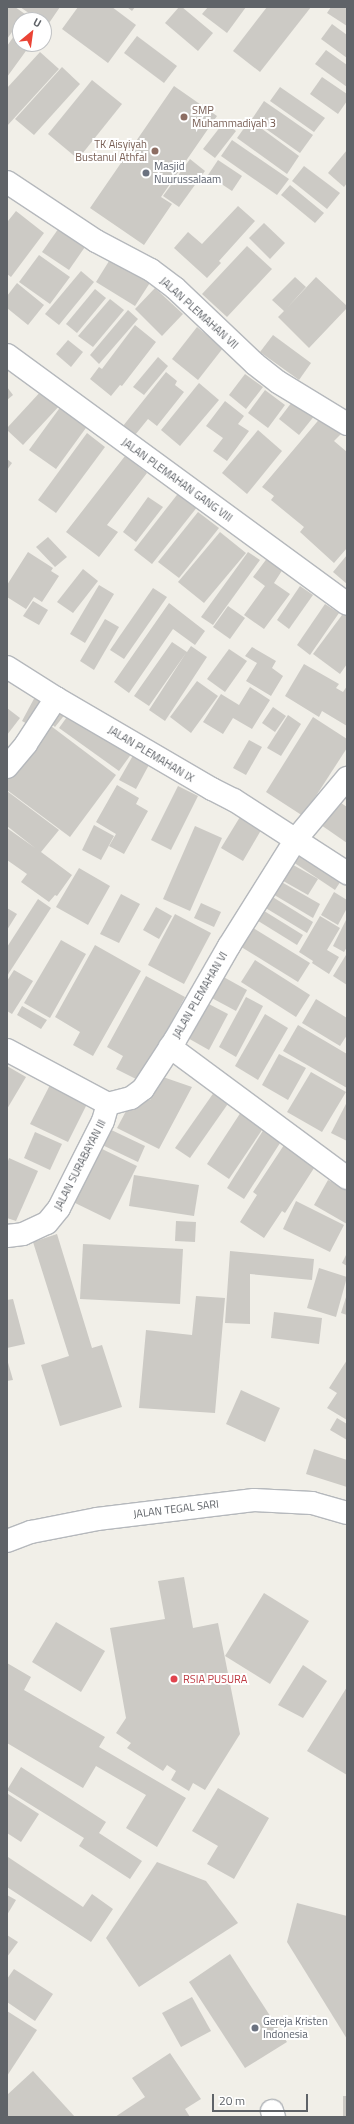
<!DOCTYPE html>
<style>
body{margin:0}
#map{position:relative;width:354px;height:2124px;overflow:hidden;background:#f1efe8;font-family:"Titillium Web",sans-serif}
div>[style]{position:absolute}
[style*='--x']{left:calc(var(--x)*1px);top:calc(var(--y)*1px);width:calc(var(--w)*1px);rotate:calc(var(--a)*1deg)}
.building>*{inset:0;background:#cccac5}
.roads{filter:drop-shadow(1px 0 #b5b8bc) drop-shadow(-1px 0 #b5b8bc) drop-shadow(0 1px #b5b8bc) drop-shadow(0 -1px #b5b8bc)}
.minor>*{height:22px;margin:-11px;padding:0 11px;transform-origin:11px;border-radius:11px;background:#fff}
.dots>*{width:11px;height:11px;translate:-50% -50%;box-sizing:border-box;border:2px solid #fff;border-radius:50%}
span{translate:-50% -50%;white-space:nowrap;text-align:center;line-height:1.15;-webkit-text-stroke:4px #fff;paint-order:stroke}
.education-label{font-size:11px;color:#785e54}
.left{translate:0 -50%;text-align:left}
.right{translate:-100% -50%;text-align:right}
.worship-label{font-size:11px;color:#5b616d}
.street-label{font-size:11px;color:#5f6368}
.health-label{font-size:11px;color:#be3a42}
.frame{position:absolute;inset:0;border:8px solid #5f6368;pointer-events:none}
.north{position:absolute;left:12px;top:12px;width:40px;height:40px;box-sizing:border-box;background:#fff;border:1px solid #bfc1c3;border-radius:50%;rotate:29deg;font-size:11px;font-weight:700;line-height:16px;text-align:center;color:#5f6368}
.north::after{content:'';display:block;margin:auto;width:14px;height:18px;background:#ea4335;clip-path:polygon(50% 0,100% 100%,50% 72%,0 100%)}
.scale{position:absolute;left:212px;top:2094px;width:96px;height:18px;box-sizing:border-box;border:2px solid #5f6368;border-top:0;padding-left:5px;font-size:12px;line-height:14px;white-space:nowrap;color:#5f6368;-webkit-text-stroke:3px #fff;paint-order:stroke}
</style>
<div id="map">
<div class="building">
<div style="clip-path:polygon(7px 7px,15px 7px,25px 14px,7px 39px)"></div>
<div style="clip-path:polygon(20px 7px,60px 7px,47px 26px,44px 24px,44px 20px,39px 20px)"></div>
<div style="clip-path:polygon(78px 7px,112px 7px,136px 25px,108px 63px,62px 29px)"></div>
<div style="clip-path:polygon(127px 7px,135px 7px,132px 11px)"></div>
<div style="clip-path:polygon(179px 7px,182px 7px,213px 33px,198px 51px,165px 23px)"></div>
<div style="clip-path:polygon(208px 7px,246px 7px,227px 33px,202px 14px)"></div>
<div style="clip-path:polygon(267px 7px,311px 7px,260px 72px,233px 51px)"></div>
<div style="clip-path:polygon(331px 7px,344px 7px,347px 9px,347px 26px,327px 13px)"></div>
<div style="clip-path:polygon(332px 24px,347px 35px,347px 58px,321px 39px)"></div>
<div style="clip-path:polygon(19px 29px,20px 44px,31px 44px,7px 77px,7px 46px)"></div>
<div style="clip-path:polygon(137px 36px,177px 66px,164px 83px,124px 53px)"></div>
<div style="clip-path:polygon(326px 50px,347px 65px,347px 87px,315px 64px)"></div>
<div style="clip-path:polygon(40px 52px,59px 69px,7px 126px,7px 88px)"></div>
<div style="clip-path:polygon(62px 67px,80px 84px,34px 135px,15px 119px)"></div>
<div style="clip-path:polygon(322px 77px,347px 94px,347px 101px,338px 114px,310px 94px)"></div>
<div style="clip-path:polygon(92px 80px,122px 104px,78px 159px,48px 134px)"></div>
<div style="clip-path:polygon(174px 86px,217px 116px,161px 197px,172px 204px,144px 245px,90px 208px)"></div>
<div style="clip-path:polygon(280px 87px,325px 118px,314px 132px,270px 101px)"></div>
<div style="clip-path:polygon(264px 101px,313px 135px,300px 153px,252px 119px)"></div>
<div style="clip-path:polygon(250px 120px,299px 156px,287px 174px,237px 138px)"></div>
<div style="clip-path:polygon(224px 122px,236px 131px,215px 158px,203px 149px)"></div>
<div style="clip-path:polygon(232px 140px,289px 179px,277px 195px,221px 156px)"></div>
<div style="clip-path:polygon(347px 150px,347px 183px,344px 187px,328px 173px)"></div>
<div style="clip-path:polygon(190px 159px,205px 171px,179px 207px,163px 196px)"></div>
<div style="clip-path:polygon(218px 160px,242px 176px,232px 191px,208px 175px)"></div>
<div style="clip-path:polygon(304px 166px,340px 193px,327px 209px,292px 181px)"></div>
<div style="clip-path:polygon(290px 185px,324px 213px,315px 223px,281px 195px)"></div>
<div style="clip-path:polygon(238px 206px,255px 221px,219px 261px,221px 263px,207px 278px,174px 248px,188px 232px,202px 244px)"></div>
<div style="clip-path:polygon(16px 211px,44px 233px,11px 277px,7px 274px,7px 220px,8px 221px)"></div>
<div style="clip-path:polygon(264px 223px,285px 243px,270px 259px,249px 238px)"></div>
<div style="clip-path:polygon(61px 225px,87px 244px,69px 270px,42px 252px)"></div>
<div style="clip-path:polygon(247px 246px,272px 269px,227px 317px,202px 294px)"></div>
<div style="clip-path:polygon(114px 253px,153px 278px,135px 306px,96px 282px)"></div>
<div style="clip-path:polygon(39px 255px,70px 277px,50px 304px,19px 282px)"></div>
<div style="clip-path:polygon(81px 271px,94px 282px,59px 325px,45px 314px)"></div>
<div style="clip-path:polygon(295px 277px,306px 287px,287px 308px,316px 277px,347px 306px,347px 308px,309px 348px,278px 317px,284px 311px,272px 300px)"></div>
<div style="clip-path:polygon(17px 283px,44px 305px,28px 325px,7px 308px,7px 296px)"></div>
<div style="clip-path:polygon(155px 288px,183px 314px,162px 336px,135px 309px)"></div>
<div style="clip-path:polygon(95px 289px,106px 298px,77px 333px,66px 324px)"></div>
<div style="clip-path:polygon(110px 299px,124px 310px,93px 347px,78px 336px)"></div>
<div style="clip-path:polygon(128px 310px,138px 319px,99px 364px,90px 355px)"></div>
<div style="clip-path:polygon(135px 325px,156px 342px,122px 386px,120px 385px,111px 396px,90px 379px,99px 367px,102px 369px)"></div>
<div style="clip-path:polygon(197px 327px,223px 348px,198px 380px,172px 359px)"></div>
<div style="clip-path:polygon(273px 335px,311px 363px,299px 380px,260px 352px)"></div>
<div style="clip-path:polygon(68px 340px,83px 352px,71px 367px,56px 354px)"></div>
<div style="clip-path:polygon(158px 357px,168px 366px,144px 395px,133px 387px)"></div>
<div style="clip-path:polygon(166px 372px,177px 381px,175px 385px,184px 392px,157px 426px,148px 419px,131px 440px,119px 431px)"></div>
<div style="clip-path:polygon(245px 374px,263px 387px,246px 409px,229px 395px)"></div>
<div style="clip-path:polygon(199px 383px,219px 400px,180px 446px,161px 430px)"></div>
<div style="clip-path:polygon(7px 387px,13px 395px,7px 400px)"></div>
<div style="clip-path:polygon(43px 389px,61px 404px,23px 445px,7px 430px,7px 428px)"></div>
<div style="clip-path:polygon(265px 390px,285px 405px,268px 428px,248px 413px)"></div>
<div style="clip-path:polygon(295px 398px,315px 415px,299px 435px,279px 419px)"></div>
<div style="clip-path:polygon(225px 401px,244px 416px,238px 424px,249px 431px,227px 461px,213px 451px,223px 438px,206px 426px)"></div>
<div style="clip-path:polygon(64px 402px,91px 421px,56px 469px,29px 450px)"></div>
<div style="clip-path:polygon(322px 416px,342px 433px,334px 441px,347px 452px,347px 548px,334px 563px,300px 532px,304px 527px,271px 500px,274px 496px,262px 487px)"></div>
<div style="clip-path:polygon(258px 430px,282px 451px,247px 494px,222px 473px)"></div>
<div style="clip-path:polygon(87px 433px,105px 447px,56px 513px,38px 500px)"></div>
<div style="clip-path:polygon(125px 456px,147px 473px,107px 525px,118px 532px,99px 557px,66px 532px)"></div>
<div style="clip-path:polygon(7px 459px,12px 463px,7px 470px)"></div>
<div style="clip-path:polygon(180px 491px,198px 506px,152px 564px,134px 550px)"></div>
<div style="clip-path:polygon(148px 497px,163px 507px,136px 542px,123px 532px)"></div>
<div style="clip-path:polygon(198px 512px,219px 528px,179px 578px,158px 562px)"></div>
<div style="clip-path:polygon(220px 532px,246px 553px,204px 603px,178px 582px)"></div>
<div style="clip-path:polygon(48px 537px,67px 557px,55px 567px,36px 547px)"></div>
<div style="clip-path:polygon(28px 552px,53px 568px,51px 571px,59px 576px,42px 602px,34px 597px,26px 609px,7px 597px,7px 585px)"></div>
<div style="clip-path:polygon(248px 552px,260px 560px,213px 625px,201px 617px)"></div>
<div style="clip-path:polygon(347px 555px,347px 584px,333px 572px)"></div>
<div style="clip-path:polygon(268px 557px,283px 569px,274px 583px,290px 594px,264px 629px,244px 615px,265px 586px,253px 577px)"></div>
<div style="clip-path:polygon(83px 569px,98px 581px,73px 613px,57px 602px)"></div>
<div style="clip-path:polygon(99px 585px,114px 594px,85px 643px,70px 634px)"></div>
<div style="clip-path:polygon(300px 586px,313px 595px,289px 629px,277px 620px)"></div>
<div style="clip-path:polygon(153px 588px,167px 597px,124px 659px,110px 650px)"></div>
<div style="clip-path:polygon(33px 601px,48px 610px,39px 625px,23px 616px)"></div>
<div style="clip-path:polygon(169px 603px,205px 631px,195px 645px,173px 629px,129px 693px,114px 682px)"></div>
<div style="clip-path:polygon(325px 604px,339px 613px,310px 655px,297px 645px)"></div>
<div style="clip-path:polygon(228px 606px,245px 618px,230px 639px,213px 627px)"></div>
<div style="clip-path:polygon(345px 611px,347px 612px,347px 664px,340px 674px,313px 654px)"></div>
<div style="clip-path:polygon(105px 619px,119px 627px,94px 670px,80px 661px)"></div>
<div style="clip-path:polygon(172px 642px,187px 652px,191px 646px,207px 657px,165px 721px,149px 710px,186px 653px,149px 706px,134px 696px)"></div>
<div style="clip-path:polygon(252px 647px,276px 661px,272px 668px,283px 676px,271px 696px,246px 681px,257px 663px,245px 656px)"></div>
<div style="clip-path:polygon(229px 649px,247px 661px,225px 692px,207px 679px)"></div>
<div style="clip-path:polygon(304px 664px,339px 684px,336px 688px,343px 692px,347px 686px,347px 726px,322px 711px,319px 717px,285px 696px)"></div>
<div style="clip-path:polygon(197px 681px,218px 696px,191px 733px,170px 717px)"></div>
<div style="clip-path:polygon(250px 687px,270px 700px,252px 729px,233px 718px,223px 734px,203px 722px,221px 694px,239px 705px)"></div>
<div style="clip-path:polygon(36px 695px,45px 701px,31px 726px,22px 721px)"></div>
<div style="clip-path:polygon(61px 702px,70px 708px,55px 727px,47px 720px)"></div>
<div style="clip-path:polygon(273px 707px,286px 716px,275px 732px,262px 723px)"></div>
<div style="clip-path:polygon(7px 708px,20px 718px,7px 735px)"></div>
<div style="clip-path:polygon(72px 710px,132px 753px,119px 771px,59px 728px)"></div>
<div style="clip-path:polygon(288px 715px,301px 724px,281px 756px,267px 748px)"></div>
<div style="clip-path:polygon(313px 717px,347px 739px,347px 748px,303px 816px,266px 792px)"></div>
<div style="clip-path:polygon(47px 723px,116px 775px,70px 837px,7px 790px,7px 776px)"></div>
<div style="clip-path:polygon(249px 740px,262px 747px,246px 775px,233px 768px)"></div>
<div style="clip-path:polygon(135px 752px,151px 761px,136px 789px,119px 780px)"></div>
<div style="clip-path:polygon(117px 785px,139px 798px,136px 804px,148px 811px,124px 854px,109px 846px,116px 834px,96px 822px)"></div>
<div style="clip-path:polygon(178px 786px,198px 796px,171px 850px,151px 840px)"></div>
<div style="clip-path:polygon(7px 791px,59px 830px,41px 852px,72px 875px,57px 896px,55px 895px,49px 902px,21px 882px,27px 874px,7px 860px,7px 828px,35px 848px,7px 826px)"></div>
<div style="clip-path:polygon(338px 801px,347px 807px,347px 843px,321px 825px)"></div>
<div style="clip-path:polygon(243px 812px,264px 825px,243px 861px,221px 848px)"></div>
<div style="clip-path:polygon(94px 825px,114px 836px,101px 860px,82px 850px)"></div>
<div style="clip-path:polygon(195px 826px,222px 838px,190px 911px,163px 899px)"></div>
<div style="clip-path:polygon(301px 843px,346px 873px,335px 890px,290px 860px)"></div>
<div style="clip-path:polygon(288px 862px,318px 879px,308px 895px,278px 878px)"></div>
<div style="clip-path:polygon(79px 868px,110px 886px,88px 925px,56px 907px)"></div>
<div style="clip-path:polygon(278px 880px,320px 904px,313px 918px,271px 893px)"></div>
<div style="clip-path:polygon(334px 892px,347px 900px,347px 908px,338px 925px,321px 915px)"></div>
<div style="clip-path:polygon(121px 894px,140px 904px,119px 943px,100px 934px)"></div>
<div style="clip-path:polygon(271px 896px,313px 922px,307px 933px,264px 907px)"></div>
<div style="clip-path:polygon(38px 899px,51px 908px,7px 976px,7px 947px)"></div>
<div style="clip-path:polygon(201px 903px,221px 912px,214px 927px,194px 918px)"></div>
<div style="clip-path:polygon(156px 907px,172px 916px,159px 939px,143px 930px)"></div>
<div style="clip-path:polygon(7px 908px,17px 914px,7px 930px)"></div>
<div style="clip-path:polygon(261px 909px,303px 935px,297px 945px,255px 919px)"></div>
<div style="clip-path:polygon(175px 914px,211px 933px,184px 984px,148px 965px)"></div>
<div style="clip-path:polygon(320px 916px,340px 928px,327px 950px,339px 957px,329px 974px,312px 963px,313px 961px,299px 952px)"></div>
<div style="clip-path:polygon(347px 918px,347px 947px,344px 952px,333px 946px)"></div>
<div style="clip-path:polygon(250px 926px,310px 963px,298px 982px,238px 945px)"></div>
<div style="clip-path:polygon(61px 940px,86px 954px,50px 1018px,24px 1003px)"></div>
<div style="clip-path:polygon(95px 945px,141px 971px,93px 1056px,73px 1045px,80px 1032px,55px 1017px)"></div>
<div style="clip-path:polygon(346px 955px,347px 956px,347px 985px,333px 976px)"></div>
<div style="clip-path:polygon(255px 960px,310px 995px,296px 1017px,241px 982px)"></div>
<div style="clip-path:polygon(14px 970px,33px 981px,12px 1014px,7px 1011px,7px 981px)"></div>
<div style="clip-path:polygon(220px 975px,247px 990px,236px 1011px,208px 996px)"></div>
<div style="clip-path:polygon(146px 976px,185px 997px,140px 1081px,116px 1069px,123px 1056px,107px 1047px)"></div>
<div style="clip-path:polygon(246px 997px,263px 1006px,236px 1057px,219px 1047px)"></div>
<div style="clip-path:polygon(316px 999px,347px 1018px,347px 1035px,340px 1046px,302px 1023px)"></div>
<div style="clip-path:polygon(205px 1002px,228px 1014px,209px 1050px,186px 1037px)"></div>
<div style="clip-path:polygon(22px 1006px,47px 1020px,41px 1029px,17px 1015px)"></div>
<div style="clip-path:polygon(265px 1014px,288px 1028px,258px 1080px,235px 1066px)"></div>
<div style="clip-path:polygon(298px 1025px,347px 1054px,347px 1088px,283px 1051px)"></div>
<div style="clip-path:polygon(279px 1054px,306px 1068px,288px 1100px,262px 1085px)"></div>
<div style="clip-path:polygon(7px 1066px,26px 1077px,7px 1109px)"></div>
<div style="clip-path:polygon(311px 1072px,346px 1092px,322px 1132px,287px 1112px)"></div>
<div style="clip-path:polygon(163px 1077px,192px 1087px,159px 1149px,117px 1128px,134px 1096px,150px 1100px)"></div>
<div style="clip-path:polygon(51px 1083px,88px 1102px,68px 1142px,30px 1124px)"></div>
<div style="clip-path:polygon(217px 1088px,232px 1098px,190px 1158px,175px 1148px)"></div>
<div style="clip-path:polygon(347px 1102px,347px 1141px,331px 1133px)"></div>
<div style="clip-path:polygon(241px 1112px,264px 1127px,229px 1179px,207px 1164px)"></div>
<div style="clip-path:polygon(103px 1126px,145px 1146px,138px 1162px,96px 1142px)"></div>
<div style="clip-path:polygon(264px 1129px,282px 1140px,244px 1199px,227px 1188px)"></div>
<div style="clip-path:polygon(35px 1132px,62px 1144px,50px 1170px,24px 1158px)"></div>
<div style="clip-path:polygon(284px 1145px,316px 1165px,285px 1213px,282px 1211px,264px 1238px,240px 1222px,257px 1195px,253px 1192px)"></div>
<div style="clip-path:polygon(98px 1147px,137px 1166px,110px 1220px,71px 1201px)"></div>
<div style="clip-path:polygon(9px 1158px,38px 1171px,16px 1221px,7px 1218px,7px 1164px)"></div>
<div style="clip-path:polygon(134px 1175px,199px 1185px,194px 1216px,129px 1206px)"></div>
<div style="clip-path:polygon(328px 1180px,347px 1190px,347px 1224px,314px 1205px)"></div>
<div style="clip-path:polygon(296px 1201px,344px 1225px,330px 1252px,283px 1229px)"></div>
<div style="clip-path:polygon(176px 1221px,196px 1222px,195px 1242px,175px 1241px)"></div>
<div style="clip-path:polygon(57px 1234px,92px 1348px,102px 1345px,122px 1407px,60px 1426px,41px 1365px,69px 1356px,33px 1242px)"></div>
<div style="clip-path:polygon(83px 1244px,183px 1249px,180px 1304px,80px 1299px)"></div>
<div style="clip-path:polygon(230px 1251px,314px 1259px,312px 1280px,250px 1274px,250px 1324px,225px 1323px)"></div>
<div style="clip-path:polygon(347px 1253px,347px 1266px,342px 1263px)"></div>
<div style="clip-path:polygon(319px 1268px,347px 1277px,336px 1317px,307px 1308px)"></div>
<div style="clip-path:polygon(347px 1294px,347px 1315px,341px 1313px)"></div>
<div style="clip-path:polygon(196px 1296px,225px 1298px,215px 1413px,139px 1408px,146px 1330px,192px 1335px)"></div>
<div style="clip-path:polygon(13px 1299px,25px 1344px,7px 1348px,7px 1300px)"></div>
<div style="clip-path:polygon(274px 1312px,322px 1318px,319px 1344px,271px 1338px)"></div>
<div style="clip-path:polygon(7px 1359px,13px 1380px,7px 1381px)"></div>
<div style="clip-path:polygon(347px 1360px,347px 1420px,327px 1408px,337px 1393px,329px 1388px)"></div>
<div style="clip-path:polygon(241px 1390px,280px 1408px,265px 1442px,226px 1424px)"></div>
<div style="clip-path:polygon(337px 1418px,347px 1424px,347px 1440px,330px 1430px)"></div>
<div style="clip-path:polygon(314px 1449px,347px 1460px,347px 1487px,306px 1474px)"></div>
<div style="clip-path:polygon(184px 1577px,193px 1628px,218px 1623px,240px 1734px,205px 1790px,193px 1783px,189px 1791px,171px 1780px,176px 1771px,167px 1765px,163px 1771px,127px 1748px,131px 1743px,116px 1733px,126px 1718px,110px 1628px,165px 1619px,158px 1581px)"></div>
<div style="clip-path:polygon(264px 1593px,309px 1621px,270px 1684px,225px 1656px)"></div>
<div style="clip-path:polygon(56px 1622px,105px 1651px,81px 1692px,32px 1662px)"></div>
<div style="clip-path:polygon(7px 1663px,31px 1677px,24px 1690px,105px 1737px,99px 1747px,186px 1798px,157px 1847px,126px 1828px,146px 1795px,96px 1766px,83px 1788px,7px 1743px)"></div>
<div style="clip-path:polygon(303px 1665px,327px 1681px,303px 1718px,278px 1705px)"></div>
<div style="clip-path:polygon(347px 1687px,347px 1775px,307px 1751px)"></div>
<div style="clip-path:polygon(21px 1767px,106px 1822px,99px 1833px,142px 1861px,130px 1879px,79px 1846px,84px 1838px,7px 1790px)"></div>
<div style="clip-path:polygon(218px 1788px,269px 1818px,234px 1879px,207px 1864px,218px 1846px,192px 1831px)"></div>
<div style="clip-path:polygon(8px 1794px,39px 1814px,21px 1842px,7px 1833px)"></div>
<div style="clip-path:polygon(8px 1857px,83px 1907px,92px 1894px,113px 1909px,91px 1942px,7px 1887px)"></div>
<div style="clip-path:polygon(157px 1862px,206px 1881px,238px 1923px,139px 1987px,106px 1938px)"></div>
<div style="clip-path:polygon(7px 1895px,16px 1900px,7px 1915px)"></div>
<div style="clip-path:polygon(297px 1903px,347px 1916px,347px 2039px,287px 1942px)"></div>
<div style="clip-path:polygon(7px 1935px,18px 1942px,7px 1957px)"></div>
<div style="clip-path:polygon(230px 1954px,287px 2042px,245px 2068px,189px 1982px)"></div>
<div style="clip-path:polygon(14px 1969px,53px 1994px,35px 2021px,7px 2002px,7px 1979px)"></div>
<div style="clip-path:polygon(192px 1997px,211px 2031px,181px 2047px,162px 2013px)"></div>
<div style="clip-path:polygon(7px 2011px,37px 2030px,7px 2076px)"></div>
<div style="clip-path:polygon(170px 2053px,201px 2099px,185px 2109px,190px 2117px,115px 2117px,145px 2097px,132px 2078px)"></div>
<div style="clip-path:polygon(33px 2071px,75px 2117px,7px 2117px,7px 2095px)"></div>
<div style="clip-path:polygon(343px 2096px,347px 2096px,347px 2117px,343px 2117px)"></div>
</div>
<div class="roads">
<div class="minor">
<div style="--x:7;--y:182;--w:107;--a:33.5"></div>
<div style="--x:96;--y:241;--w:62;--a:27.8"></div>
<div style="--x:151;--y:270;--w:30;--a:37"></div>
<div style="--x:175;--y:288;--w:110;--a:43.5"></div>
<div style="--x:255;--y:364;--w:29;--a:38"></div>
<div style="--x:278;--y:382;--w:81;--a:31.3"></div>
<div style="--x:7;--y:355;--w:421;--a:36.2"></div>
<div style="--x:7;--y:667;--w:58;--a:32.3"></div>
<div style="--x:56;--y:698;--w:181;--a:30.3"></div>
<div style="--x:212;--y:789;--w:25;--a:27"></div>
<div style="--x:234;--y:800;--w:135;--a:32.9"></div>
<div style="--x:7;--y:767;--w:30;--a:-50"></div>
<div style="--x:26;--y:744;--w:55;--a:-56.9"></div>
<div style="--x:170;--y:1047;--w:220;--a:36.5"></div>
<div style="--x:7;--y:1050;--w:115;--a:28.1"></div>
<div style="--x:108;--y:1104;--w:24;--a:-15"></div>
<div style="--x:131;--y:1098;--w:15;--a:-37"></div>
<div style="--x:143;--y:1089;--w:59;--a:-56.9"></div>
<div style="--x:175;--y:1040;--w:108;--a:-60.1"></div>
<div style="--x:229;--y:946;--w:126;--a:-57.9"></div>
<div style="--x:296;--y:839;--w:80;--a:-50.1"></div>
<div style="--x:7;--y:1236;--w:16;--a:-7"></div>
<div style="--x:23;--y:1234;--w:26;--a:-25"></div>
<div style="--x:47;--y:1223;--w:19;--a:-51"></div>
<div style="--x:59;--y:1208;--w:97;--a:-63.2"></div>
<div style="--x:103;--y:1121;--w:18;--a:-74"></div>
<div style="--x:7;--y:1541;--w:26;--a:-21"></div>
<div style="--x:31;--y:1532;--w:67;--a:-11.1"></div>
<div style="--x:97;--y:1519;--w:158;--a:-6.9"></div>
<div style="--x:254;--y:1500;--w:58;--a:3"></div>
<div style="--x:312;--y:1503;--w:36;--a:16"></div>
<div style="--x:272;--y:2111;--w:6;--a:72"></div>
</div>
</div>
<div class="dots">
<div style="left:184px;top:117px;background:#8d6e63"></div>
<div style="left:155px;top:151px;background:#8d6e63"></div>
<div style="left:146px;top:173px;background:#6b7280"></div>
<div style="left:174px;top:1679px;background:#e0444e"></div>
<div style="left:255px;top:2028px;background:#6b7280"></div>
</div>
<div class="education-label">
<span class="left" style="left:192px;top:117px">SMP<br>Muhammadiyah 3</span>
<span class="right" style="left:147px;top:151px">TK Aisyiyah<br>Bustanul Athfal</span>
</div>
<div class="worship-label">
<span class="left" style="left:154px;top:173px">Masjid<br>Nuurussalaam</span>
<span class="left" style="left:263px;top:2028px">Gereja Kristen<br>Indonesia</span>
</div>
<div class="street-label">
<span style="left:199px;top:313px;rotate:42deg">JALAN PLEMAHAN VII</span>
<span style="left:177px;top:480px;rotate:36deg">JALAN PLEMAHAN GANG VIII</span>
<span style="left:151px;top:754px;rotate:31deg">JALAN PLEMAHAN IX</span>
<span style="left:200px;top:995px;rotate:-60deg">JALAN PLEMAHAN VI</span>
<span style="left:80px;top:1165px;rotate:-63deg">JALAN SURABAYAN III</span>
<span style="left:176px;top:1509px;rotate:-7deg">JALAN TEGAL SARI</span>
</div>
<div class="health-label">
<span class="left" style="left:183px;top:1679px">RSIA PUSURA</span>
</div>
<div class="frame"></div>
<div class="north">U</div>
<div class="scale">20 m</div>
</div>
